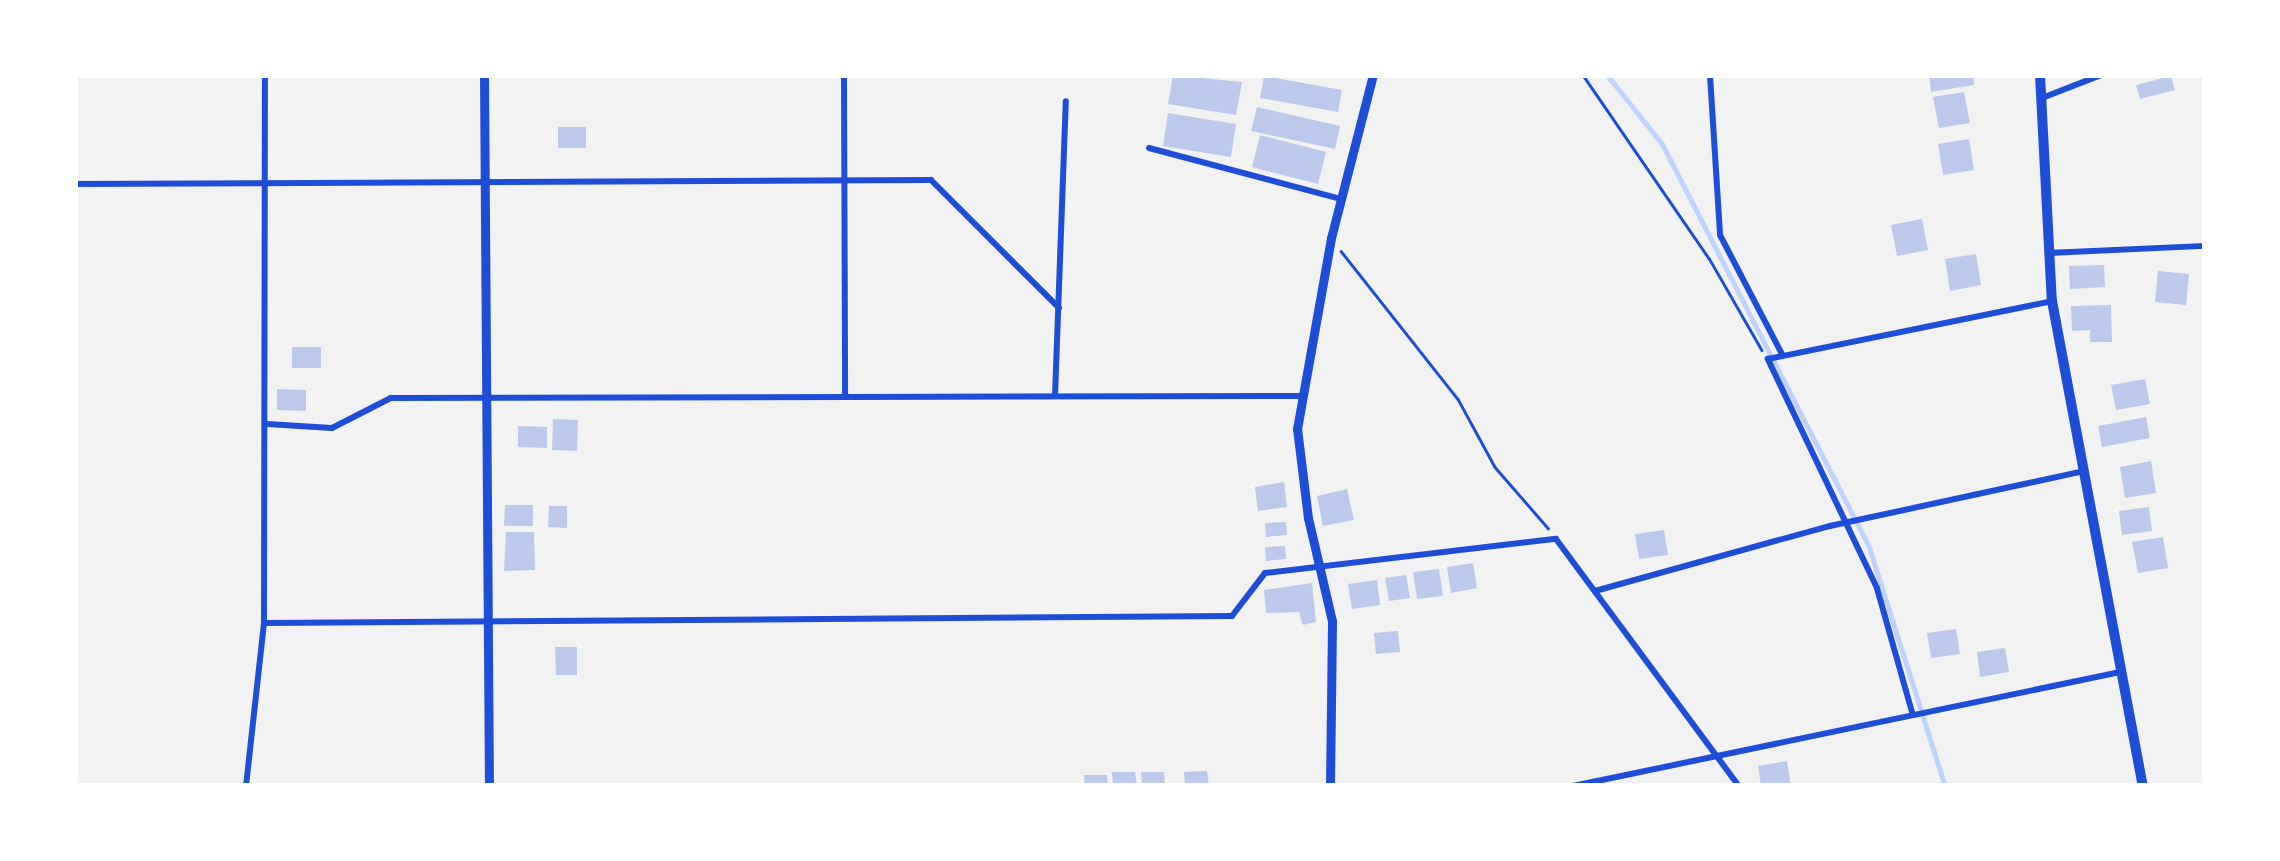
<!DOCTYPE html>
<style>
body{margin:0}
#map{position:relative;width:2280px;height:861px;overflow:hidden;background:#f2f2f2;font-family:"Golos Text",sans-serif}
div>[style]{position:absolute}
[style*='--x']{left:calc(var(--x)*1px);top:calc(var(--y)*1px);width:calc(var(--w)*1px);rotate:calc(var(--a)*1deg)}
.stream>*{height:5px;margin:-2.5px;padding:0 2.5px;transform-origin:2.5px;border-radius:2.5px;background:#bfd3fe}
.building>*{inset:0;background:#bdc9ec}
.path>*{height:2.5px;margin:-1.25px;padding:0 1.25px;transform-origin:1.25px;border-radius:1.25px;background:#1d4ed8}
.minor>*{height:6px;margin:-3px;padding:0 3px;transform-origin:3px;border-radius:3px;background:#1d4ed8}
.tertiary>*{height:9px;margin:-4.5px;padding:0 4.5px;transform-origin:4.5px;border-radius:4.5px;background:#1d4ed8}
.secondary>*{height:10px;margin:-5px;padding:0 5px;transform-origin:5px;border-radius:5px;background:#1d4ed8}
span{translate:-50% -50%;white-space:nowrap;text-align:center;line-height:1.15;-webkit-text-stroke:8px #fff;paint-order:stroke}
.frame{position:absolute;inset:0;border:78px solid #fff;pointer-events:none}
</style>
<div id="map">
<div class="stream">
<div style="--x:1607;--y:75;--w:88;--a:51.4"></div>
<div style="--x:1662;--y:144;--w:453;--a:62.8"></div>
<div style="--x:1869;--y:547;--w:251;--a:72.4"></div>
</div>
<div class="building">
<div style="clip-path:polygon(1173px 75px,1242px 82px,1236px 115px,1168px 104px)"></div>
<div style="clip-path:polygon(1929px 75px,1973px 75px,1974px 85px,1931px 92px)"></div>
<div style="clip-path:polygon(1264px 76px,1342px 90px,1338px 112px,1260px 98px)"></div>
<div style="clip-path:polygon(2171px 76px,2175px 90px,2140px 99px,2136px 85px)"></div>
<div style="clip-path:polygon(1964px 92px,1970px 123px,1939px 128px,1933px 97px)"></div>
<div style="clip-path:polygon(1257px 107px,1340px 126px,1335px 149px,1251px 131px)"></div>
<div style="clip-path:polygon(1168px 113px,1236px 124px,1231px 157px,1163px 146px)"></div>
<div style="clip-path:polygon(558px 127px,586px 127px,586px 148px,558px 148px)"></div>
<div style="clip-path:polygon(1260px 135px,1326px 152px,1318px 184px,1252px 167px)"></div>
<div style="clip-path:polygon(1969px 139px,1974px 170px,1943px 175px,1938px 144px)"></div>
<div style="clip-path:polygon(1922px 219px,1928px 250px,1897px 256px,1891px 225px)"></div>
<div style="clip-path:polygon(1976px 254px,1981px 285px,1950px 291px,1945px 259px)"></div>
<div style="clip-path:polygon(2104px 265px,2105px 287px,2070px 289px,2069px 266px)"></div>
<div style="clip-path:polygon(2158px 271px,2189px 274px,2186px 305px,2155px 302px)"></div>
<div style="clip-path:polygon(2111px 305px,2112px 342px,2090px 342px,2090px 330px,2072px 331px,2071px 306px)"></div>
<div style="clip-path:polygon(292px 347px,321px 347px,321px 368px,292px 368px)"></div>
<div style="clip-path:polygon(2145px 379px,2150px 404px,2116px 410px,2111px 385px)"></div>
<div style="clip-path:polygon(277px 389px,306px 390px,306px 411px,277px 410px)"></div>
<div style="clip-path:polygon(2146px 417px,2150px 438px,2102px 447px,2098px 426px)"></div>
<div style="clip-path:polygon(553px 419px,578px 420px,577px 451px,552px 450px)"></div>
<div style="clip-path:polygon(518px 426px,547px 427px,547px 448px,518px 447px)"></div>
<div style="clip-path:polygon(2151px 461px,2156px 493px,2125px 498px,2120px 467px)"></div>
<div style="clip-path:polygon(1284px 482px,1287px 507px,1258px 511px,1255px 487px)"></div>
<div style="clip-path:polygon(1347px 489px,1354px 520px,1323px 526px,1317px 496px)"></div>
<div style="clip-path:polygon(505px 505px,533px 505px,533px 526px,504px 526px)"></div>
<div style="clip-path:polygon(549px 506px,567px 506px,567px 528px,548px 527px)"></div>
<div style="clip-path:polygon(2149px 507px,2152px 531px,2122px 535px,2119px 511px)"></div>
<div style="clip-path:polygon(1286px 522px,1287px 535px,1266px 537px,1265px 523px)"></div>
<div style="clip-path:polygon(1664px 530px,1668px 555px,1639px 559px,1635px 534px)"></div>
<div style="clip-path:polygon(506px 532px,534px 532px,535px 570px,504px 571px)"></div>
<div style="clip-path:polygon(2163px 537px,2168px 568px,2138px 573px,2132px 542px)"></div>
<div style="clip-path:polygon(1285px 546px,1286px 559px,1266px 561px,1265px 547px)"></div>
<div style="clip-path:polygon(1473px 563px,1477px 588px,1451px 593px,1447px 567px)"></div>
<div style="clip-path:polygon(1439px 569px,1443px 596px,1417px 599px,1413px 572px)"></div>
<div style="clip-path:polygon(1406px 575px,1410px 598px,1389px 601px,1385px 578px)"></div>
<div style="clip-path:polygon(1377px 580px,1380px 605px,1352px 609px,1348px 584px)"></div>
<div style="clip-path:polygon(1312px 583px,1316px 622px,1303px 625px,1299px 612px,1266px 613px,1264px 590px)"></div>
<div style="clip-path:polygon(1956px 629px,1960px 654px,1931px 658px,1927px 633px)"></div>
<div style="clip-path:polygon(1398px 631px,1400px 652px,1376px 654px,1374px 633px)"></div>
<div style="clip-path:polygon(555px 647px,577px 647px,577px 675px,556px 675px)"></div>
<div style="clip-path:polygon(2005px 648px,2009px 672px,1980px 677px,1977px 652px)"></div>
<div style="clip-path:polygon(1787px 761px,1791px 786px,1761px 786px,1758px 766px)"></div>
<div style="clip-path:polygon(1207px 771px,1209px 786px,1185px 786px,1184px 772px)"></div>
<div style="clip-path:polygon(1112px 772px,1135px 772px,1137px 786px,1113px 786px)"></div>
<div style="clip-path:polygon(1141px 772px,1164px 772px,1165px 786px,1142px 786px)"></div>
<div style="clip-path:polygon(1084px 775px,1107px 775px,1108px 786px,1085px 786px)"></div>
</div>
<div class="path">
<div style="--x:1583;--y:75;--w:222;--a:55.5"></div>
<div style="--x:1709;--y:258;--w:106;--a:60.1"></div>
<div style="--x:1341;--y:251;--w:189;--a:51.7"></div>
<div style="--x:1458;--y:399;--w:77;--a:61.4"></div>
<div style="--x:1495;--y:467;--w:81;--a:49"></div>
</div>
<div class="minor">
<div style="--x:844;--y:75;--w:321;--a:89.8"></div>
<div style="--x:1710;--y:75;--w:160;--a:86.4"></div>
<div style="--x:1720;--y:235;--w:134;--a:62.5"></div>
<div style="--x:2042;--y:98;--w:63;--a:-21.3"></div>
<div style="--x:1149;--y:148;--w:199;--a:14.9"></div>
<div style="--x:75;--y:184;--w:856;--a:-0.27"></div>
<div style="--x:931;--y:180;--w:181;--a:45"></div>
<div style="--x:2048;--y:253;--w:157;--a:-2.6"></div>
<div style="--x:1055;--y:396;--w:295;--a:-87.9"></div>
<div style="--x:267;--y:424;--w:65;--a:3.5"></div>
<div style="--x:332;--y:428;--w:66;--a:-27"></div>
<div style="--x:391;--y:398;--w:909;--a:-0.13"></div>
<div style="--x:1595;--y:591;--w:244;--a:-15.5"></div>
<div style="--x:1830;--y:526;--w:256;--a:-12.2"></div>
<div style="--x:264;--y:623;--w:968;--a:-0.41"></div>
<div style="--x:1232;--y:616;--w:54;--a:-52.5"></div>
<div style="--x:1265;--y:573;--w:293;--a:-6.7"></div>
<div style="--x:1556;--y:539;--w:307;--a:53.5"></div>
<div style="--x:1912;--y:712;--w:129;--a:-105.8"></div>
<div style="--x:1877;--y:588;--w:254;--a:-115.5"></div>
<div style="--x:1768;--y:359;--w:290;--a:-11.5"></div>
<div style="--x:246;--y:786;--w:164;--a:-83.7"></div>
<div style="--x:264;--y:623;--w:548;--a:-89.9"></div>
<div style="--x:1573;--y:786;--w:559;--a:-11.77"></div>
</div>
<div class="tertiary">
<div style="--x:484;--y:75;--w:711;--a:89.6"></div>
<div style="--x:1330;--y:786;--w:165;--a:-89.3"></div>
<div style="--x:1332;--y:621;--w:106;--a:-103.1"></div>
<div style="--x:1308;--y:518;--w:90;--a:-97"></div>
<div style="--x:1297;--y:429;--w:194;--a:-79.9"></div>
<div style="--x:1331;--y:238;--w:168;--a:-75.6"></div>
</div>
<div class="secondary">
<div style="--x:2040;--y:75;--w:226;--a:87"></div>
<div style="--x:2052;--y:301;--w:493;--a:79.4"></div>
</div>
<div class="frame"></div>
</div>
